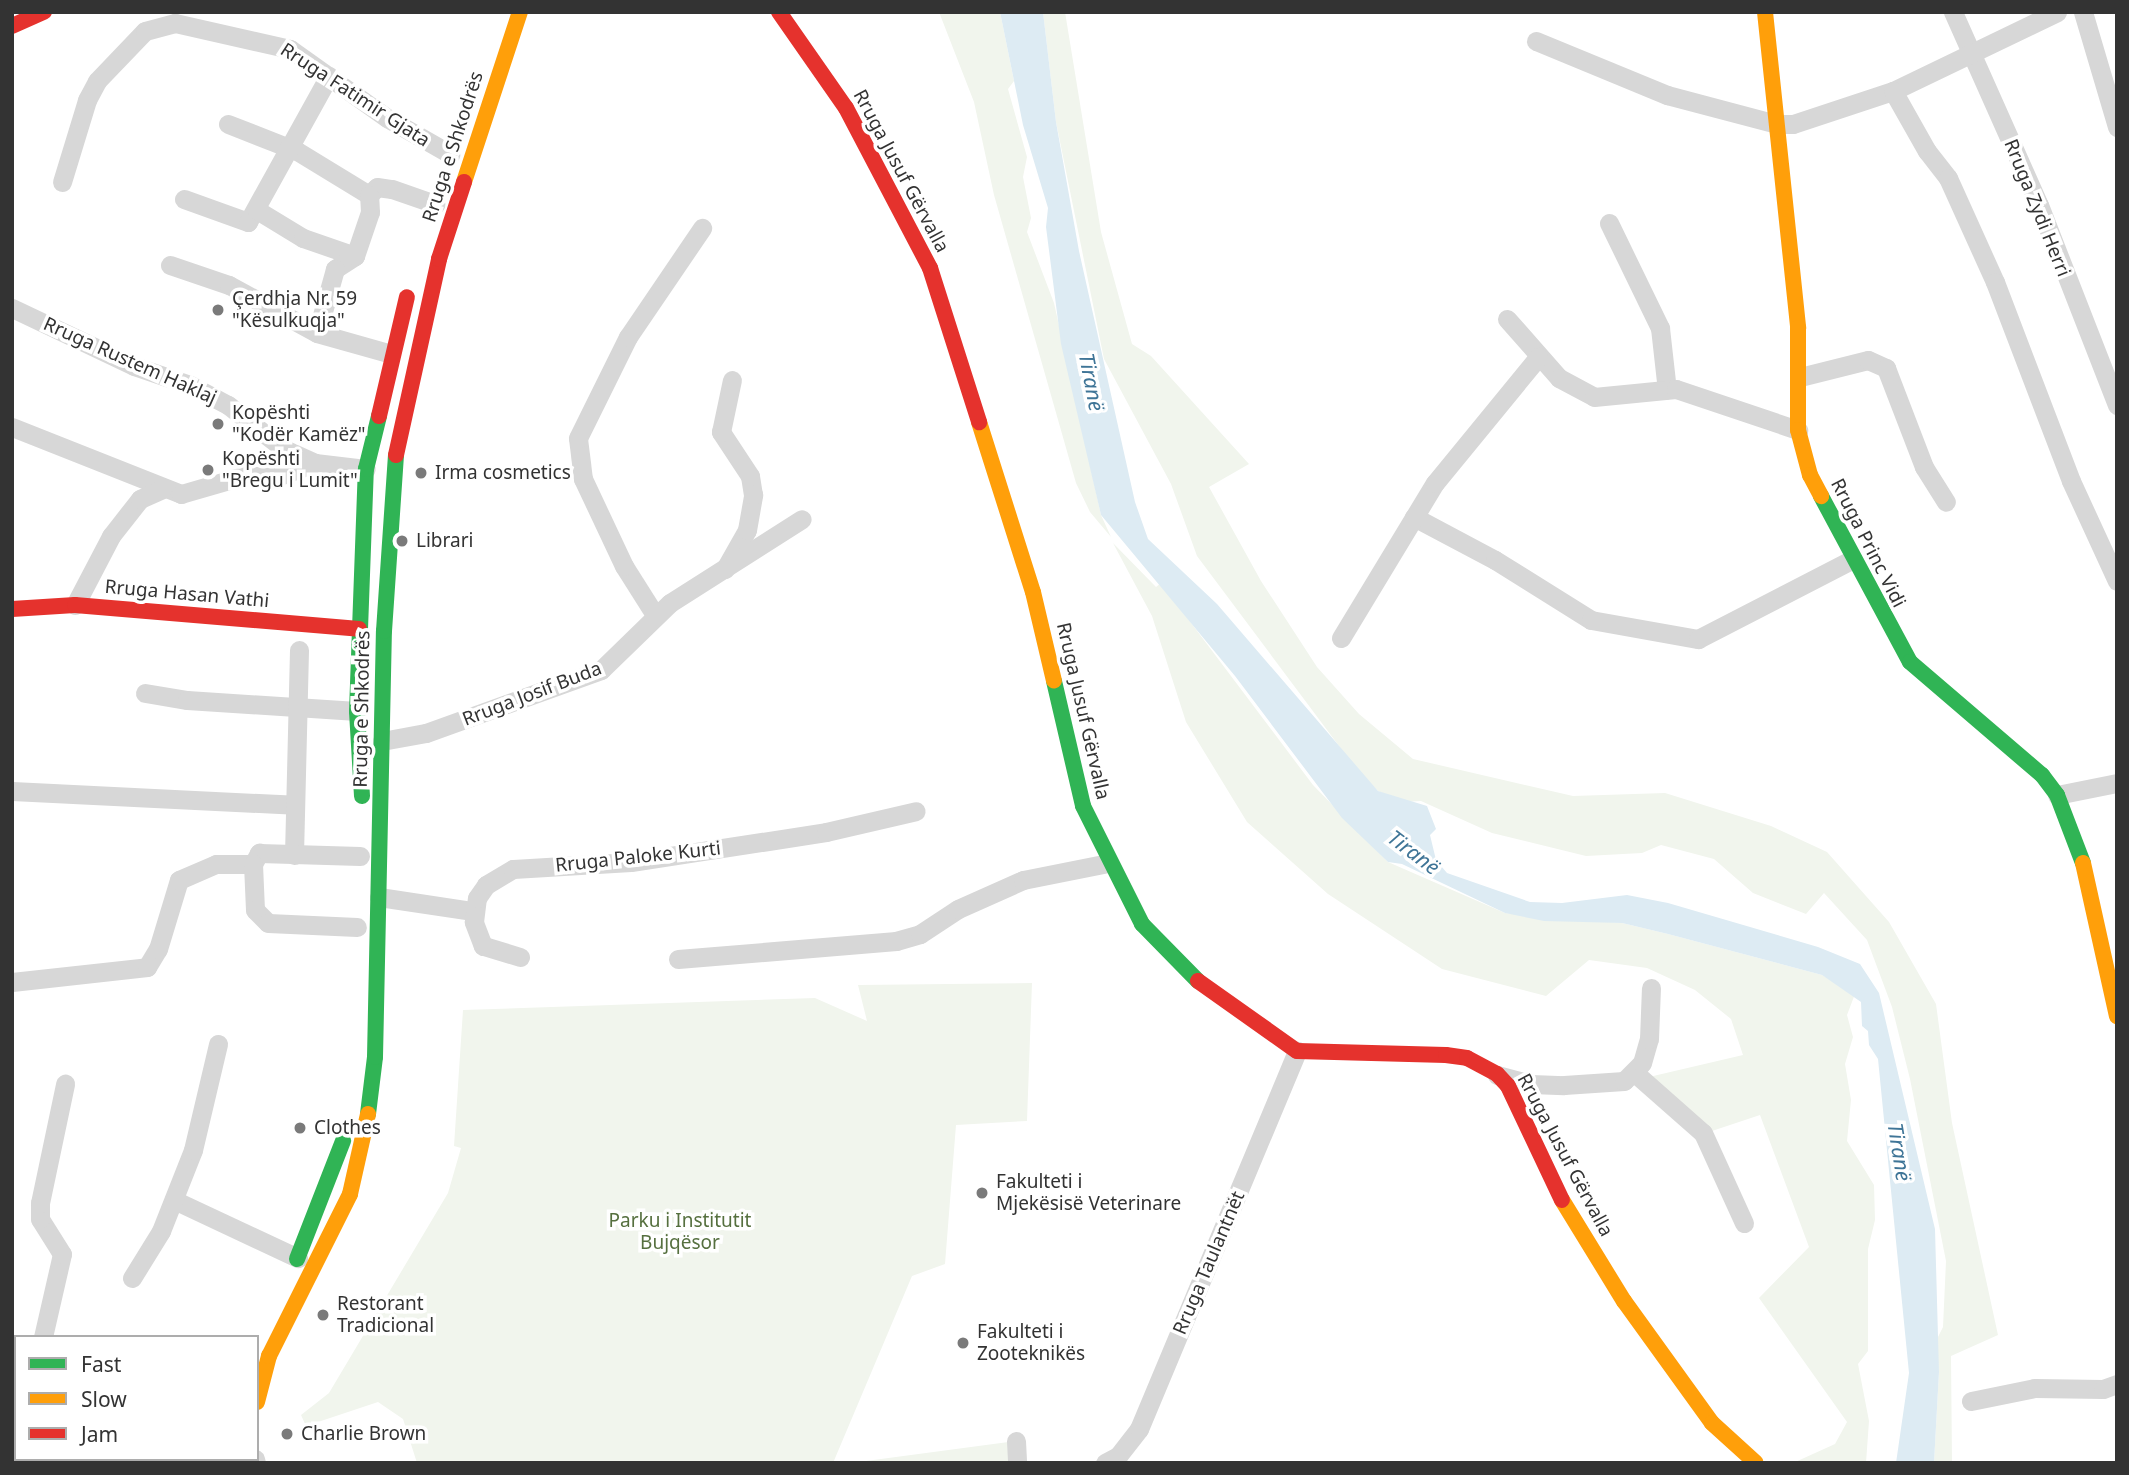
<!DOCTYPE html>
<meta charset="utf-8">
<style>
body{margin:0}
#map{position:relative;width:2129px;height:1475px;overflow:hidden;background:#fff;font-family:"Noto Sans",sans-serif}
div>[style]{position:absolute}
[style*='--x']{left:calc(var(--x)*1px);top:calc(var(--y)*1px);width:calc(var(--w)*1px);rotate:calc(var(--a)*1deg)}
.green>*{inset:0;background:#f1f5ed}
.water>*{inset:0;background:#ddebf3}
.street>*{height:19px;margin:-9.5px;padding:0 9.5px;transform-origin:9.5px;border-radius:9.5px;background:#d7d7d7}
.fast>*{height:16px;margin:-8px;padding:0 8px;transform-origin:8px;border-radius:8px;background:#30b455}
.slow>*{height:16px;margin:-8px;padding:0 8px;transform-origin:8px;border-radius:8px;background:#ff9f0a}
.jam>*{height:16px;margin:-8px;padding:0 8px;transform-origin:8px;border-radius:8px;background:#e5322d}
.dots>*{width:19px;height:19px;translate:-50% -50%;box-sizing:border-box;border:4px solid #fff;border-radius:50%}
span{translate:-50% -50%;white-space:nowrap;text-align:center;line-height:1.15;-webkit-text-stroke:7px #fff;paint-order:stroke}
.street-label{font-size:19px;color:#333}
.poi-label{font-size:19px;color:#333}
.left{translate:0 -50%;text-align:left}
.park-label{font-size:19px;color:#56703f}
.water-label{font-size:21px;color:#3f7597;font-style:italic}
.frame{position:absolute;inset:0;border:14px solid #333;pointer-events:none}
.legend{position:absolute;left:14px;top:1335px;width:245px;height:126px;box-sizing:border-box;background:#fff;border:2px solid #adadad;margin:0;padding:9px 12px;list-style:none;font-size:21px;color:#333}
.legend li{display:flex;align-items:center;gap:14px;height:35px}
.legend b{width:35px;border:2px solid #adadad}
</style>
<div id="map">
<div class="green">
<div style="clip-path:polygon(939px 12px,1000px 12px,1014px 81px,1008px 89px,1027px 157px,1023px 177px,1031px 218px,1027px 232px,1054px 303px,1101px 515px,1111px 537px,1090px 512px,1076px 483px,994px 195px,974px 102px)"></div>
<div style="clip-path:polygon(1043px 12px,1065px 12px,1101px 232px,1132px 344px,1151px 356px,1249px 464px,1209px 487px,1261px 581px,1317px 667px,1359px 714px,1413px 759px,1573px 796px,1665px 793px,1771px 826px,1827px 852px,1889px 922px,1936px 1004px,1952px 1123px,1998px 1335px,1951px 1356px,1952px 1463px,1934px 1463px,1939px 1372px,1935px 1343px,1943px 1327px,1946px 1261px,1910px 1079px,1892px 1007px,1867px 940px,1824px 893px,1806px 914px,1753px 893px,1714px 859px,1661px 845px,1642px 853px,1586px 856px,1492px 833px,1421px 801px,1403px 802px,1378px 791px,1357px 770px,1197px 556px,1171px 484px,1104px 359px,1056px 122px)"></div>
<div style="clip-path:polygon(1113px 543px,1156px 587px,1161px 583px,1313px 785px,1388px 862px,1505px 913px,1622px 923px,1668px 934px,1822px 975px,1855px 994px,1847px 1015px,1853px 1037px,1845px 1064px,1851px 1100px,1847px 1141px,1874px 1185px,1875px 1220px,1868px 1249px,1868px 1351px,1858px 1364px,1869px 1421px,1866px 1463px,1793px 1463px,1835px 1444px,1847px 1422px,1759px 1298px,1809px 1247px,1760px 1115px,1709px 1132px,1649px 1077px,1743px 1055px,1731px 1019px,1695px 990px,1647px 968px,1589px 960px,1546px 996px,1442px 969px,1328px 894px,1247px 822px,1186px 722px,1152px 616px)"></div>
<div style="clip-path:polygon(1032px 983px,1027px 1121px,956px 1125px,945px 1264px,912px 1276px,833px 1463px,417px 1463px,403px 1419px,378px 1402px,306px 1426px,301px 1415px,329px 1393px,448px 1193px,461px 1148px,454px 1146px,463px 1010px,815px 998px,867px 1021px,858px 985px)"></div>
<div style="clip-path:polygon(1016px 1441px,1017px 1463px,851px 1463px)"></div>
</div>
<div class="water">
<div style="clip-path:polygon(1000px 12px,1043px 12px,1056px 122px,1079px 251px,1135px 502px,1148px 539px,1217px 604px,1378px 791px,1427px 806px,1436px 829px,1430px 835px,1436px 860px,1447px 873px,1530px 902px,1562px 903px,1627px 895px,1668px 903px,1818px 947px,1860px 964px,1879px 993px,1935px 1229px,1939px 1372px,1934px 1463px,1896px 1463px,1909px 1373px,1878px 1059px,1869px 1045px,1868px 1031px,1862px 1026px,1861px 1002px,1822px 975px,1668px 934px,1622px 923px,1544px 921px,1505px 913px,1402px 864px,1388px 862px,1342px 818px,1235px 676px,1101px 515px,1061px 344px,1046px 227px,1048px 208px,1023px 125px)"></div>
</div>
<div class="street">
<div style="--x:1953;--y:12;--w:211;--a:66"></div>
<div style="--x:2039;--y:205;--w:215;--a:68.7"></div>
<div style="--x:2083;--y:12;--w:120;--a:73.5"></div>
<div style="--x:1536;--y:41;--w:142;--a:22.4"></div>
<div style="--x:1667;--y:95;--w:114;--a:14.8"></div>
<div style="--x:1777;--y:124;--w:16;--a:0"></div>
<div style="--x:1793;--y:124;--w:105;--a:-18.3"></div>
<div style="--x:1893;--y:91;--w:182;--a:-25.7"></div>
<div style="--x:1893;--y:91;--w:69;--a:60.5"></div>
<div style="--x:1927;--y:151;--w:34;--a:52"></div>
<div style="--x:1948;--y:178;--w:114;--a:65.7"></div>
<div style="--x:1995;--y:282;--w:213;--a:69.1"></div>
<div style="--x:2071;--y:481;--w:110;--a:65.3"></div>
<div style="--x:228;--y:124;--w:74;--a:21.4"></div>
<div style="--x:297;--y:151;--w:84;--a:31.4"></div>
<div style="--x:369;--y:195;--w:11;--a:-45"></div>
<div style="--x:377;--y:187;--w:15;--a:8"></div>
<div style="--x:392;--y:189;--w:46;--a:19.2"></div>
<div style="--x:62;--y:182;--w:86;--a:-73"></div>
<div style="--x:87;--y:100;--w:21;--a:-62"></div>
<div style="--x:97;--y:81;--w:69;--a:-46.2"></div>
<div style="--x:145;--y:31;--w:31;--a:-15"></div>
<div style="--x:175;--y:23;--w:118;--a:12.7"></div>
<div style="--x:290;--y:49;--w:119;--a:35.4"></div>
<div style="--x:387;--y:118;--w:73;--a:29.7"></div>
<div style="--x:184;--y:199;--w:68;--a:19.8"></div>
<div style="--x:248;--y:222;--w:167;--a:-61"></div>
<div style="--x:257;--y:210;--w:54;--a:31.3"></div>
<div style="--x:303;--y:238;--w:55;--a:19.1"></div>
<div style="--x:355;--y:256;--w:24;--a:147"></div>
<div style="--x:335;--y:269;--w:66;--a:105.7"></div>
<div style="--x:1609;--y:223;--w:117;--a:64.1"></div>
<div style="--x:1660;--y:328;--w:62;--a:83.6"></div>
<div style="--x:355;--y:256;--w:46;--a:-71.2"></div>
<div style="--x:370;--y:212;--w:17;--a:-93"></div>
<div style="--x:170;--y:265;--w:62;--a:18.7"></div>
<div style="--x:229;--y:285;--w:100;--a:28.6"></div>
<div style="--x:317;--y:333;--w:77;--a:15.8"></div>
<div style="--x:12;--y:308;--w:135;--a:25.4"></div>
<div style="--x:134;--y:366;--w:59;--a:18.7"></div>
<div style="--x:190;--y:385;--w:43;--a:27.8"></div>
<div style="--x:228;--y:405;--w:71;--a:38.2"></div>
<div style="--x:284;--y:449;--w:34;--a:24"></div>
<div style="--x:1507;--y:319;--w:79;--a:48.6"></div>
<div style="--x:1559;--y:378;--w:40;--a:28"></div>
<div style="--x:1594;--y:397;--w:82;--a:-5.6"></div>
<div style="--x:1676;--y:389;--w:129;--a:18.6"></div>
<div style="--x:1800;--y:377;--w:70;--a:-14"></div>
<div style="--x:1868;--y:360;--w:20;--a:24"></div>
<div style="--x:1886;--y:368;--w:106;--a:69"></div>
<div style="--x:1924;--y:467;--w:41;--a:57.8"></div>
<div style="--x:12;--y:427;--w:182;--a:21.6"></div>
<div style="--x:181;--y:494;--w:65;--a:-16.2"></div>
<div style="--x:243;--y:476;--w:36;--a:0"></div>
<div style="--x:279;--y:476;--w:38;--a:-20"></div>
<div style="--x:315;--y:463;--w:51;--a:6.7"></div>
<div style="--x:1414;--y:517;--w:92;--a:28"></div>
<div style="--x:1495;--y:560;--w:113;--a:32"></div>
<div style="--x:1591;--y:620;--w:109;--a:10.1"></div>
<div style="--x:1698;--y:639;--w:174;--a:-27.3"></div>
<div style="--x:725;--y:569;--w:45;--a:-60.6"></div>
<div style="--x:747;--y:530;--w:36;--a:-80"></div>
<div style="--x:753;--y:495;--w:19;--a:-99"></div>
<div style="--x:750;--y:476;--w:53;--a:-123.4"></div>
<div style="--x:721;--y:432;--w:53;--a:-78.1"></div>
<div style="--x:75;--y:605;--w:78;--a:-62.4"></div>
<div style="--x:111;--y:536;--w:47;--a:-51.9"></div>
<div style="--x:140;--y:499;--w:24;--a:-24"></div>
<div style="--x:655;--y:615;--w:58;--a:-122.3"></div>
<div style="--x:624;--y:566;--w:96;--a:-115.2"></div>
<div style="--x:583;--y:479;--w:41;--a:-97"></div>
<div style="--x:578;--y:438;--w:113;--a:-63.7"></div>
<div style="--x:628;--y:337;--w:132;--a:-55.8"></div>
<div style="--x:1341;--y:638;--w:181;--a:-58.8"></div>
<div style="--x:1435;--y:483;--w:163;--a:-50.7"></div>
<div style="--x:145;--y:693;--w:43;--a:9.5"></div>
<div style="--x:187;--y:700;--w:170;--a:3.7"></div>
<div style="--x:382;--y:741;--w:45;--a:-10.3"></div>
<div style="--x:426;--y:733;--w:186;--a:-19.8"></div>
<div style="--x:601;--y:670;--w:96;--a:-44.2"></div>
<div style="--x:670;--y:603;--w:156;--a:-32.5"></div>
<div style="--x:12;--y:791;--w:283;--a:2.8"></div>
<div style="--x:2057;--y:795;--w:61;--a:-11.3"></div>
<div style="--x:294;--y:855;--w:205;--a:-88.6"></div>
<div style="--x:253;--y:864;--w:13;--a:-61"></div>
<div style="--x:259;--y:853;--w:101;--a:1.7"></div>
<div style="--x:379;--y:897;--w:95;--a:8.5"></div>
<div style="--x:520;--y:957;--w:39;--a:-163"></div>
<div style="--x:483;--y:946;--w:26;--a:-111"></div>
<div style="--x:474;--y:922;--w:24;--a:-83"></div>
<div style="--x:477;--y:898;--w:16;--a:-55"></div>
<div style="--x:486;--y:885;--w:31;--a:-31"></div>
<div style="--x:513;--y:869;--w:118;--a:-3.4"></div>
<div style="--x:631;--y:862;--w:197;--a:-8.7"></div>
<div style="--x:826;--y:832;--w:92;--a:-13.1"></div>
<div style="--x:678;--y:959;--w:219;--a:-4.7"></div>
<div style="--x:896;--y:941;--w:25;--a:-16"></div>
<div style="--x:920;--y:934;--w:45;--a:-33.3"></div>
<div style="--x:958;--y:909;--w:71;--a:-24"></div>
<div style="--x:1023;--y:880;--w:87;--a:-11.3"></div>
<div style="--x:12;--y:982;--w:136;--a:-6.3"></div>
<div style="--x:147;--y:967;--w:21;--a:-59"></div>
<div style="--x:158;--y:949;--w:72;--a:-73.1"></div>
<div style="--x:179;--y:880;--w:40;--a:-23.4"></div>
<div style="--x:216;--y:864;--w:37;--a:0"></div>
<div style="--x:253;--y:864;--w:46;--a:87.5"></div>
<div style="--x:255;--y:910;--w:18;--a:45"></div>
<div style="--x:268;--y:923;--w:89;--a:2.6"></div>
<div style="--x:1636;--y:1074;--w:89;--a:41.4"></div>
<div style="--x:1703;--y:1133;--w:99;--a:65.5"></div>
<div style="--x:1497;--y:1075;--w:35;--a:15"></div>
<div style="--x:1531;--y:1084;--w:33;--a:2"></div>
<div style="--x:1564;--y:1085;--w:60;--a:-3.8"></div>
<div style="--x:1624;--y:1081;--w:25;--a:-45"></div>
<div style="--x:1642;--y:1063;--w:25;--a:-74"></div>
<div style="--x:1649;--y:1039;--w:51;--a:-87.8"></div>
<div style="--x:174;--y:1200;--w:137;--a:25.1"></div>
<div style="--x:132;--y:1278;--w:55;--a:-58.3"></div>
<div style="--x:161;--y:1231;--w:87;--a:-68.4"></div>
<div style="--x:193;--y:1150;--w:109;--a:-76.7"></div>
<div style="--x:43;--y:1337;--w:85;--a:-77.1"></div>
<div style="--x:62;--y:1254;--w:41;--a:-122.2"></div>
<div style="--x:40;--y:1219;--w:16;--a:-90"></div>
<div style="--x:40;--y:1203;--w:122;--a:-78.1"></div>
<div style="--x:1971;--y:1401;--w:65;--a:-11.5"></div>
<div style="--x:2035;--y:1388;--w:68;--a:0.8"></div>
<div style="--x:2103;--y:1389;--w:15;--a:-20"></div>
<div style="--x:1016;--y:1441;--w:22;--a:87"></div>
<div style="--x:255;--y:1459;--w:4;--a:76"></div>
<div style="--x:1105;--y:1463;--w:15;--a:-28"></div>
<div style="--x:1118;--y:1456;--w:34;--a:-52"></div>
<div style="--x:1139;--y:1429;--w:410;--a:-67.3"></div>
</div>
<div class="fast">
<div style="--x:1821;--y:496;--w:188;--a:61.8"></div>
<div style="--x:1910;--y:662;--w:174;--a:40.6"></div>
<div style="--x:2042;--y:775;--w:25;--a:53"></div>
<div style="--x:2057;--y:795;--w:73;--a:69.1"></div>
<div style="--x:1054;--y:681;--w:128;--a:76.9"></div>
<div style="--x:1083;--y:806;--w:132;--a:63.4"></div>
<div style="--x:1142;--y:924;--w:80;--a:45.5"></div>
<div style="--x:362;--y:796;--w:85;--a:-93.4"></div>
<div style="--x:357;--y:711;--w:242;--a:-87.9"></div>
<div style="--x:366;--y:469;--w:55;--a:-76.2"></div>
<div style="--x:368;--y:1114;--w:57;--a:-83"></div>
<div style="--x:375;--y:1057;--w:426;--a:-88.8"></div>
<div style="--x:384;--y:631;--w:176;--a:-86.1"></div>
<div style="--x:297;--y:1259;--w:127;--a:-68.7"></div>
<div style="--x:12;--y:1424;--w:4;--a:27"></div>
</div>
<div class="slow">
<div style="--x:1765;--y:12;--w:318;--a:84"></div>
<div style="--x:1798;--y:328;--w:102;--a:90"></div>
<div style="--x:1798;--y:430;--w:47;--a:75.1"></div>
<div style="--x:1810;--y:475;--w:24;--a:62"></div>
<div style="--x:464;--y:182;--w:179;--a:-71.8"></div>
<div style="--x:979;--y:422;--w:178;--a:72.4"></div>
<div style="--x:1033;--y:592;--w:91;--a:76.7"></div>
<div style="--x:2083;--y:863;--w:157;--a:77.5"></div>
<div style="--x:1562;--y:1200;--w:119;--a:58.5"></div>
<div style="--x:1624;--y:1301;--w:150;--a:54.2"></div>
<div style="--x:1712;--y:1423;--w:59;--a:42.3"></div>
<div style="--x:257;--y:1402;--w:48;--a:-75.4"></div>
<div style="--x:269;--y:1356;--w:181;--a:-63.4"></div>
<div style="--x:350;--y:1194;--w:82;--a:-77.3"></div>
<div style="--x:225;--y:1463;--w:4;--a:-63"></div>
</div>
<div class="jam">
<div style="--x:779;--y:12;--w:117;--a:55.1"></div>
<div style="--x:846;--y:108;--w:181;--a:62.3"></div>
<div style="--x:930;--y:268;--w:162;--a:72.3"></div>
<div style="--x:12;--y:26;--w:35;--a:-24"></div>
<div style="--x:379;--y:416;--w:122;--a:-76.8"></div>
<div style="--x:396;--y:455;--w:201;--a:-77.6"></div>
<div style="--x:439;--y:259;--w:81;--a:-72"></div>
<div style="--x:12;--y:609;--w:63;--a:-3.6"></div>
<div style="--x:75;--y:605;--w:285;--a:4.8"></div>
<div style="--x:1198;--y:981;--w:121;--a:35.3"></div>
<div style="--x:1297;--y:1051;--w:149;--a:1.5"></div>
<div style="--x:1446;--y:1055;--w:21;--a:8"></div>
<div style="--x:1467;--y:1058;--w:34;--a:28"></div>
<div style="--x:1497;--y:1074;--w:16;--a:47"></div>
<div style="--x:1508;--y:1086;--w:126;--a:64.7"></div>
<div style="--x:63;--y:1459;--w:6;--a:39"></div>
<div style="--x:196;--y:1463;--w:4;--a:-76"></div>
</div>
<div class="dots">
<div style="left:218px;top:310px;background:#7a7a7a"></div>
<div style="left:218px;top:424px;background:#7a7a7a"></div>
<div style="left:208px;top:470px;background:#7a7a7a"></div>
<div style="left:421px;top:473px;background:#7a7a7a"></div>
<div style="left:402px;top:541px;background:#7a7a7a"></div>
<div style="left:300px;top:1128px;background:#7a7a7a"></div>
<div style="left:982px;top:1193px;background:#7a7a7a"></div>
<div style="left:323px;top:1315px;background:#7a7a7a"></div>
<div style="left:963px;top:1343px;background:#7a7a7a"></div>
<div style="left:287px;top:1434px;background:#7a7a7a"></div>
</div>
<div class="street-label">
<span style="left:355px;top:95px;rotate:33deg">Rruga Fatimir Gjata</span>
<span style="left:453px;top:147px;rotate:-72deg">Rruga e Shkodrës</span>
<span style="left:901px;top:171px;rotate:62deg">Rruga Jusuf Gërvalla</span>
<span style="left:2037px;top:208px;rotate:68deg">Rruga Zydi Herri</span>
<span style="left:130px;top:361px;rotate:24deg">Rruga Rustem Haklaj</span>
<span style="left:1868px;top:543px;rotate:63deg">Rruga Princ Vidi</span>
<span style="left:187px;top:594px;rotate:5deg">Rruga Hasan Vathi</span>
<span style="left:532px;top:694px;rotate:-21deg">Rruga Josif Buda</span>
<span style="left:362px;top:709px;rotate:-89deg">Rruga e Shkodrës</span>
<span style="left:1083px;top:711px;rotate:77deg">Rruga Jusuf Gërvalla</span>
<span style="left:638px;top:857px;rotate:-6deg">Rruga Paloke Kurti</span>
<span style="left:1565px;top:1155px;rotate:62deg">Rruga Jusuf Gërvalla</span>
<span style="left:1209px;top:1263px;rotate:-67deg">Rruga Taulantnët</span>
</div>
<div class="poi-label">
<span class="left" style="left:232px;top:310px">Çerdhja Nr. 59<br>"Kësulkuqja"</span>
<span class="left" style="left:232px;top:424px">Kopështi<br>"Kodër Kamëz"</span>
<span class="left" style="left:222px;top:470px">Kopështi<br>"Bregu i Lumit"</span>
<span class="left" style="left:435px;top:473px">Irma cosmetics</span>
<span class="left" style="left:416px;top:541px">Librari</span>
<span class="left" style="left:314px;top:1128px">Clothes</span>
<span class="left" style="left:996px;top:1193px">Fakulteti i<br>Mjekësisë Veterinare</span>
<span class="left" style="left:337px;top:1315px">Restorant<br>Tradicional</span>
<span class="left" style="left:977px;top:1343px">Fakulteti i<br>Zooteknikës</span>
<span class="left" style="left:301px;top:1434px">Charlie Brown</span>
</div>
<div class="park-label">
<span style="left:680px;top:1232px">Parku i Institutit<br>Bujqësor</span>
</div>
<div class="water-label">
<span style="left:1092px;top:382px;rotate:79deg">Tiranë</span>
<span style="left:1414px;top:852px;rotate:37deg">Tiranë</span>
<span style="left:1900px;top:1152px;rotate:81deg">Tiranë</span>
</div>
<div class="frame"></div>
<ul class="legend">
<li><b style="height:9px;background:#30b455"></b>Fast</li>
<li><b style="height:9px;background:#ff9f0a"></b>Slow</li>
<li><b style="height:9px;background:#e5322d"></b>Jam</li>
</ul>
</div>
